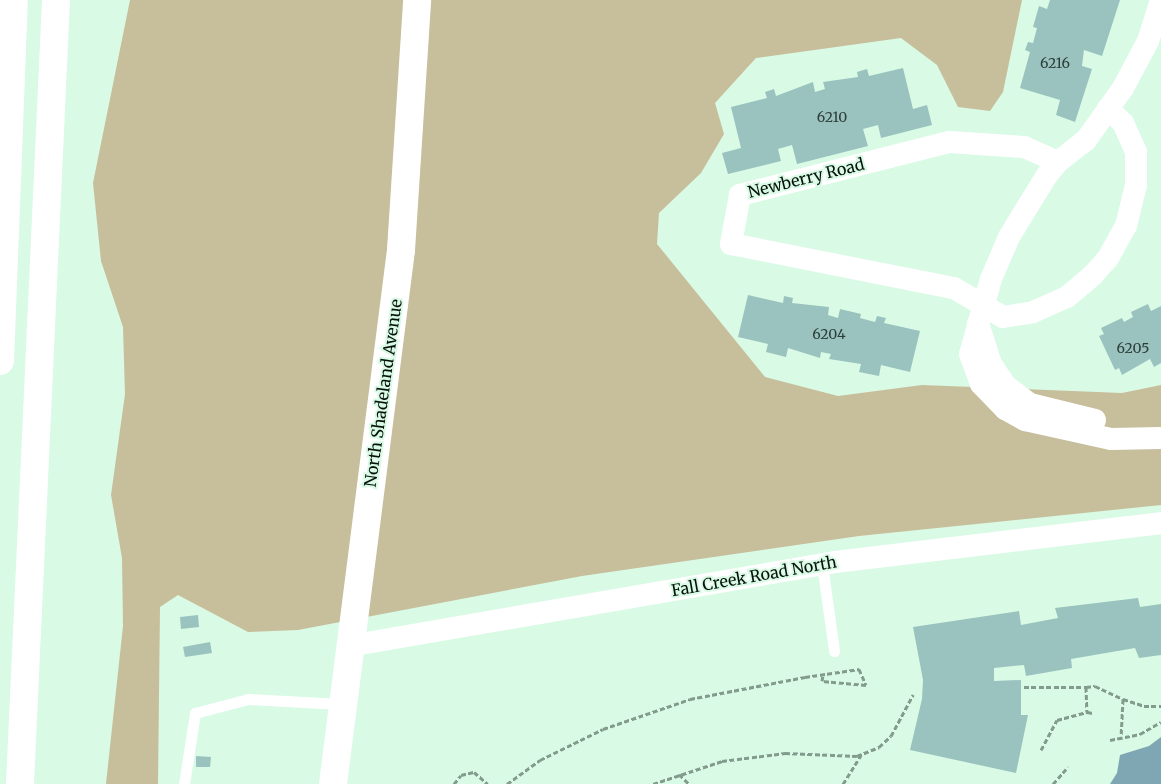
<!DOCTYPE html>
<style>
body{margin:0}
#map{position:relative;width:1161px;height:784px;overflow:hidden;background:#d9fae5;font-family:Merriweather,serif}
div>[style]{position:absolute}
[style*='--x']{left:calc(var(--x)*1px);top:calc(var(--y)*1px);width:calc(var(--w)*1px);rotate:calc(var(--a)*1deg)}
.forest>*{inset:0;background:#c7be9c}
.water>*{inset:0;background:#7fa6b3}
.building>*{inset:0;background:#9ac3bf}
.path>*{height:3px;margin-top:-1.5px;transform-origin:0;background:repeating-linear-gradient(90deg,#839b8c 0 5px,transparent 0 7.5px)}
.service>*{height:11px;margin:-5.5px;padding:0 5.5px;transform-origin:5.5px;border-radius:5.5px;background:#fff}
.minor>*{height:22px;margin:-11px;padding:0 11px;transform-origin:11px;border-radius:11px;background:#fff}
.primary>*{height:28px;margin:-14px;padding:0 14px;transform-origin:14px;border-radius:14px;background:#fff}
.motorway>*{height:28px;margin:-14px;padding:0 14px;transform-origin:14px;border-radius:14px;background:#fff}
span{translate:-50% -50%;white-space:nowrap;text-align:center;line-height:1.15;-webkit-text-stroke:4px #d9fae5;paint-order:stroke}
.number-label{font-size:14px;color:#2c3e39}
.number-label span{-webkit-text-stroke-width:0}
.street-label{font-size:16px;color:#07120c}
</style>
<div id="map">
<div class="forest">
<div style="clip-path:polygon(130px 0,1022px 0,1003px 92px,990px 111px,958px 107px,937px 65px,901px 38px,756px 58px,715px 103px,724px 134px,701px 173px,659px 213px,657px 244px,765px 377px,838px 396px,922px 385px,1122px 393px,1161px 385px,1161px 505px,859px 536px,582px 576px,298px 630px,248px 632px,178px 595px,160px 607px,158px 784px,106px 784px,123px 626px,122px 558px,111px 495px,125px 394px,123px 327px,101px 261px,93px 183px)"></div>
</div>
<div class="water">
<div style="clip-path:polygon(1161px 737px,1161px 784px,1110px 784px,1117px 773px,1120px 755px,1149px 746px)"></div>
</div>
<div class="building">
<div style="clip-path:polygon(1050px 0,1120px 0,1102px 56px,1084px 50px,1082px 66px,1092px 69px,1075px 122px,1056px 115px,1060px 100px,1020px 88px,1030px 52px,1025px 50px,1028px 42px,1033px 43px,1037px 28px,1033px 27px,1039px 6px,1047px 9px)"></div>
<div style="clip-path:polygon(903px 68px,913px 109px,927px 105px,932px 125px,881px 138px,878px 125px,863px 129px,868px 146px,797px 164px,792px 145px,778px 149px,781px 161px,728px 174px,722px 153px,741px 148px,731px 107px,767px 98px,765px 92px,774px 89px,776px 96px,813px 82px,815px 92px,825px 89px,823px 82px,858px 77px,857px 72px,867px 69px,869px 76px)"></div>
<div style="clip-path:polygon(748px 295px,783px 303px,784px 296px,793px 298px,792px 303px,829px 307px,828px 315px,838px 318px,840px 309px,861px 314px,860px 318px,875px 322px,877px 316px,886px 318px,884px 323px,920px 331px,910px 372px,881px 365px,879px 376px,859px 372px,861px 364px,829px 359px,831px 354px,821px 352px,820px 358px,788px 348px,786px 357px,766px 352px,768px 344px,738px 337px)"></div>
<div style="clip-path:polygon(1148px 304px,1151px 311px,1161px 306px,1161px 363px,1154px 367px,1150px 359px,1122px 375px,1119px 368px,1115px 370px,1099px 336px,1104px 334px,1101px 328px,1122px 318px,1124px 322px,1133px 317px,1131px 312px)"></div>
<div style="clip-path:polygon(1138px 598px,1140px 607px,1161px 604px,1161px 655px,1139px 658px,1135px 648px,1071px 659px,1072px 668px,1026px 676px,1024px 665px,994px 668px,994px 681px,1021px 680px,1021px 715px,1028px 715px,1016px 773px,910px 750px,922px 699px,923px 680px,913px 627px,1019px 611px,1021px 625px,1058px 618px,1055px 608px)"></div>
<div style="clip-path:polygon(198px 615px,199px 627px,181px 629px,180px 617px)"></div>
<div style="clip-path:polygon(210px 642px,212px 653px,185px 657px,183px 647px)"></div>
<div style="clip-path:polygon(196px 756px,211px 757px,210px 767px,196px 767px)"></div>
</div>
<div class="path">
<div style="--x:1024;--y:687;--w:62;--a:0"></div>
<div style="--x:1086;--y:687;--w:25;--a:88"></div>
<div style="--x:1087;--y:712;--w:6;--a:9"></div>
<div style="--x:1086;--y:687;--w:9;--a:-6"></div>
<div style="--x:1095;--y:686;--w:31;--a:25"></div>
<div style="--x:1123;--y:699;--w:40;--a:92.9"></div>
<div style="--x:1123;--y:699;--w:22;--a:18"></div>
<div style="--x:1144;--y:706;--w:17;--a:0"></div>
<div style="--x:1110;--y:740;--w:31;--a:-11"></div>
<div style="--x:1140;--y:734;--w:24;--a:-30"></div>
<div style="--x:1041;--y:750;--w:34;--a:-62"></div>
<div style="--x:1057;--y:720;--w:31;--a:-15"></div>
<div style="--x:679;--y:774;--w:14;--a:45"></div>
<div style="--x:454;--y:784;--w:11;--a:-52"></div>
<div style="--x:461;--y:775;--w:13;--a:-13"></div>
<div style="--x:474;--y:772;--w:18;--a:41"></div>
<div style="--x:507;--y:784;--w:41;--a:-36"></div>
<div style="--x:540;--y:760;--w:70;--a:-26.2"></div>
<div style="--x:603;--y:729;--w:92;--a:-19"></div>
<div style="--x:690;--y:699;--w:117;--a:-10.8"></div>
<div style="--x:805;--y:677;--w:55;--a:-8.4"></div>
<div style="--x:859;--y:669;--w:17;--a:66"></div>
<div style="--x:866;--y:685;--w:44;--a:-174.8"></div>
<div style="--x:822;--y:681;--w:6;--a:-81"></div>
<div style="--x:653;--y:784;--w:73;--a:-18.4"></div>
<div style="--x:722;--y:761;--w:64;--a:-7.2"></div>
<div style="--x:785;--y:753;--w:72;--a:2.4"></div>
<div style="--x:857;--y:756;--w:24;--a:-22"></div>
<div style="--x:879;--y:747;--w:16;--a:-43"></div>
<div style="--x:891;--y:736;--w:47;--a:-61.8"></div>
<div style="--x:843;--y:784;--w:34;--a:-58"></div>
<div style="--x:1053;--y:784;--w:23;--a:-49"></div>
</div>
<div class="service">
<div style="--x:822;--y:564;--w:88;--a:82.1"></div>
<div style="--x:184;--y:784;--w:72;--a:-81.2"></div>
<div style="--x:195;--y:713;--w:55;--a:-14.8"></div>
<div style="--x:248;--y:699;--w:93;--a:3.1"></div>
</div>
<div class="minor">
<div style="--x:1161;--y:0;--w:43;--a:107.6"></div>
<div style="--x:1148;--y:41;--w:53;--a:118"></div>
<div style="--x:1123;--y:88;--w:64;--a:125.4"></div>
<div style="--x:1086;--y:140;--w:36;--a:142"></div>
<div style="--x:1058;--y:162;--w:17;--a:130"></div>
<div style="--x:1047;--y:175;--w:73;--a:121.5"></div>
<div style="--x:1009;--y:237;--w:46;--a:113.2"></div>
<div style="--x:991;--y:279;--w:78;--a:105.6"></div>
<div style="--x:970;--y:354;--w:32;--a:70"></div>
<div style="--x:981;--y:384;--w:35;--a:46"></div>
<div style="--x:1005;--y:409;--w:23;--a:29"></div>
<div style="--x:1025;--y:420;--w:88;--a:12.5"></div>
<div style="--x:1111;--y:439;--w:50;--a:-1.1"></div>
<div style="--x:1058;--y:162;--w:37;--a:-156"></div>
<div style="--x:1024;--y:147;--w:75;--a:-176.2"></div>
<div style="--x:949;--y:142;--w:216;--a:165.8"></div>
<div style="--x:740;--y:195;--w:50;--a:100.4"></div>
<div style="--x:731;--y:244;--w:227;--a:11.2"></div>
<div style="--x:954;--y:288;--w:57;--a:30.6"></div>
<div style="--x:1003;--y:317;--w:30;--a:-9"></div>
<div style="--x:1033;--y:312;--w:37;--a:-24"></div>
<div style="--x:1067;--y:297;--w:33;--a:-40"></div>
<div style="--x:1092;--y:276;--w:24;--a:-48"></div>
<div style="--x:1108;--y:258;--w:37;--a:-61"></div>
<div style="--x:1126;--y:226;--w:42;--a:-76.3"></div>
<div style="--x:1136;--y:185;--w:33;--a:-90"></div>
<div style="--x:1136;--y:152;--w:32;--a:-114"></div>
<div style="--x:1123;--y:123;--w:21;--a:-137"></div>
<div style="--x:978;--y:323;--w:43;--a:72.4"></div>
<div style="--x:991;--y:364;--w:27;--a:56"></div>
<div style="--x:1006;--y:386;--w:30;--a:37"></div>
<div style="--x:1030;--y:404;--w:67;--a:13.8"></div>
<div style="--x:349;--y:646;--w:493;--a:-9.8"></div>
<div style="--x:835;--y:562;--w:328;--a:-6.8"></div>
</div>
<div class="primary">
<div style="--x:333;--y:784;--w:538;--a:-82.74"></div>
<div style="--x:401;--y:250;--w:251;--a:-86.3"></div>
</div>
<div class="motorway">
<div style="--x:0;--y:361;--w:361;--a:-87.8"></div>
<div style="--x:20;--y:784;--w:785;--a:-87.37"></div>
</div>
<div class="number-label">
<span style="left:1055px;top:63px">6216</span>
<span style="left:832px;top:117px">6210</span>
<span style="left:829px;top:334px">6204</span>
<span style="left:1133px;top:348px">6205</span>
</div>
<div class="street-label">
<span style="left:806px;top:178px;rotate:-14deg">Newberry Road</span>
<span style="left:383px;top:393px;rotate:-82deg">North Shadeland Avenue</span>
<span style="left:754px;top:576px;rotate:-10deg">Fall Creek Road North</span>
</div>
</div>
